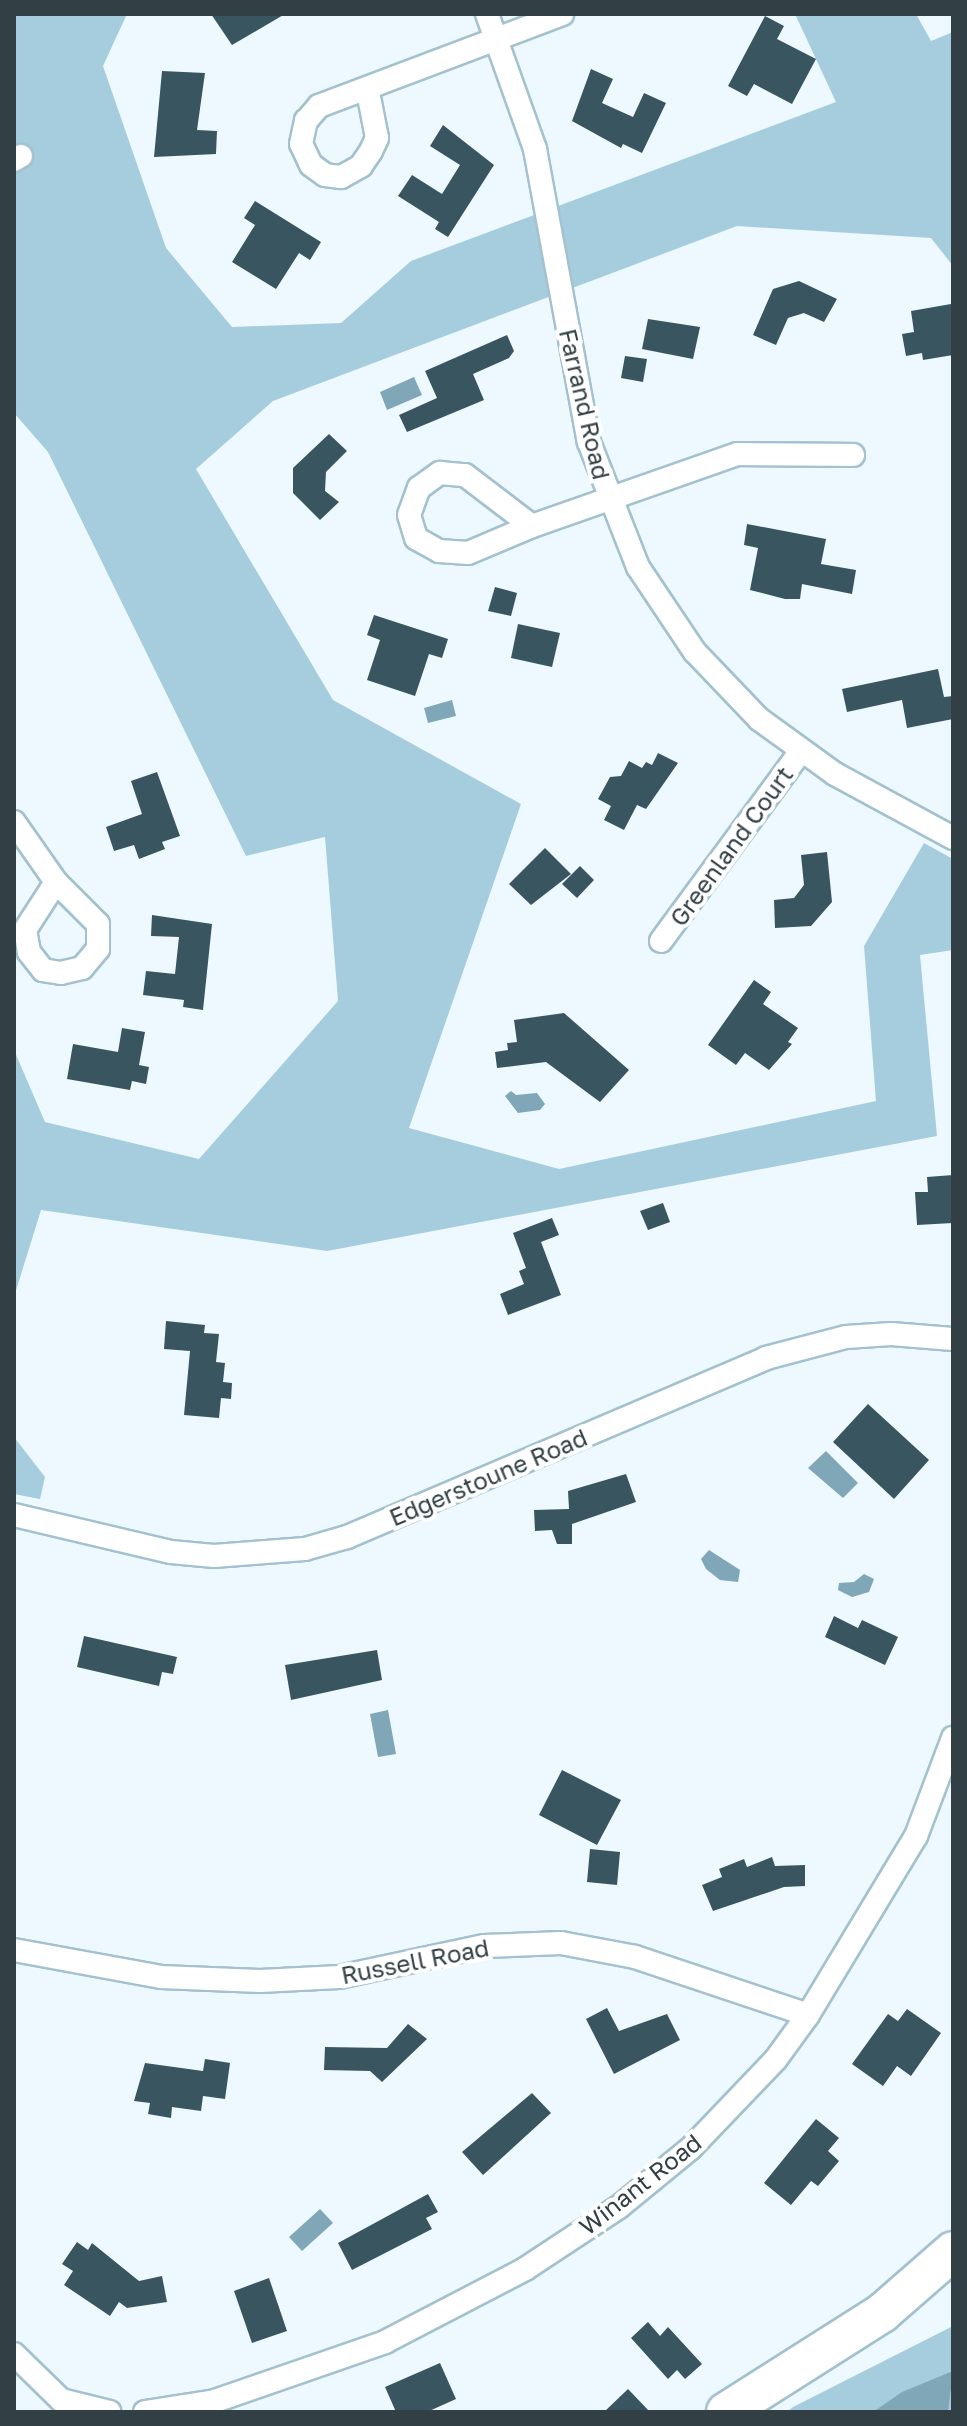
<!DOCTYPE html>
<style>
body{margin:0}
#map{position:relative;width:967px;height:2426px;overflow:hidden;background:#edf9ff;font-family:"Golos Text",sans-serif}
div>[style]{position:absolute}
[style*='--x']{left:calc(var(--x)*1px);top:calc(var(--y)*1px);width:calc(var(--w)*1px);rotate:calc(var(--a)*1deg)}
.green>*{inset:0;background:#a6cddd}
.water>*{inset:0;background:#7fa7b7}
.building>*{inset:0;background:#39555f}
.roads{filter:drop-shadow(2px 0 #a3c1ce) drop-shadow(-2px 0 #a3c1ce) drop-shadow(0 2px #a3c1ce) drop-shadow(0 -2px #a3c1ce)}
.street>*{height:22px;margin:-11px;padding:0 11px;transform-origin:11px;border-radius:11px;background:#fff}
.highway>*{height:38px;margin:-19px;padding:0 19px;transform-origin:19px;border-radius:19px;background:#fff}
span{translate:-50% -50%;white-space:nowrap;text-align:center;line-height:1.15;-webkit-text-stroke:8px #fff;paint-order:stroke}
.street-label{font-size:24px;color:#323f44}
.frame{position:absolute;inset:0;border:16px solid #323f44;pointer-events:none}
</style>
<div id="map">
<div class="green">
<div style="clip-path:polygon(14px 14px,127px 14px,103px 66px,166px 248px,232px 327px,341px 323px,411px 261px,836px 102px,795px 14px,916px 14px,931px 41px,953px 32px,953px 266px,931px 238px,737px 226px,273px 401px,196px 469px,333px 700px,521px 804px,409px 1128px,559px 1169px,876px 1101px,864px 946px,924px 843px,953px 859px,953px 950px,920px 955px,937px 1136px,327px 1251px,41px 1210px,14px 1297px,14px 1050px,45px 1122px,199px 1159px,338px 1001px,325px 837px,246px 856px,48px 452px,14px 413px)"></div>
<div style="clip-path:polygon(14px 1437px,45px 1477px,40px 1499px,14px 1494px)"></div>
<div style="clip-path:polygon(953px 2326px,953px 2412px,787px 2412px,793px 2407px)"></div>
</div>
<div class="water">
<div style="clip-path:polygon(414px 377px,422px 395px,387px 410px,380px 392px)"></div>
<div style="clip-path:polygon(452px 700px,456px 716px,428px 723px,424px 708px)"></div>
<div style="clip-path:polygon(511px 1091px,516px 1095px,537px 1093px,545px 1104px,540px 1110px,518px 1113px,505px 1096px)"></div>
<div style="clip-path:polygon(826px 1451px,858px 1483px,843px 1498px,808px 1468px)"></div>
<div style="clip-path:polygon(709px 1550px,740px 1570px,738px 1582px,720px 1580px,706px 1569px,701px 1559px)"></div>
<div style="clip-path:polygon(864px 1574px,874px 1579px,869px 1592px,852px 1597px,838px 1590px,839px 1583px,854px 1582px)"></div>
<div style="clip-path:polygon(388px 1710px,396px 1754px,378px 1757px,370px 1714px)"></div>
<div style="clip-path:polygon(320px 2209px,333px 2223px,302px 2251px,289px 2237px)"></div>
<div style="clip-path:polygon(953px 2371px,948px 2412px,873px 2412px,902px 2392px)"></div>
</div>
<div class="building">
<div style="clip-path:polygon(211px 14px,285px 14px,232px 45px)"></div>
<div style="clip-path:polygon(765px 16px,784px 26px,777px 39px,816px 59px,792px 104px,754px 84px,747px 96px,728px 86px)"></div>
<div style="clip-path:polygon(591px 69px,613px 79px,602px 103px,633px 117px,644px 93px,666px 103px,642px 153px,623px 144px,621px 148px,572px 121px)"></div>
<div style="clip-path:polygon(162px 71px,205px 73px,197px 130px,217px 131px,216px 154px,154px 157px)"></div>
<div style="clip-path:polygon(443px 125px,494px 165px,448px 237px,435px 229px,439px 222px,398px 196px,412px 175px,442px 194px,460px 165px,430px 146px)"></div>
<div style="clip-path:polygon(255px 201px,321px 242px,310px 260px,299px 253px,276px 289px,232px 262px,255px 225px,244px 218px)"></div>
<div style="clip-path:polygon(799px 281px,837px 299px,824px 322px,804px 313px,788px 318px,776px 345px,753px 335px,773px 289px)"></div>
<div style="clip-path:polygon(951px 304px,953px 355px,923px 360px,922px 353px,906px 356px,902px 334px,914px 332px,911px 311px)"></div>
<div style="clip-path:polygon(648px 319px,700px 327px,693px 359px,642px 349px)"></div>
<div style="clip-path:polygon(507px 335px,514px 351px,509px 358px,473px 374px,484px 400px,407px 432px,399px 415px,437px 398px,425px 371px)"></div>
<div style="clip-path:polygon(625px 356px,647px 359px,643px 382px,621px 378px)"></div>
<div style="clip-path:polygon(329px 434px,347px 451px,326px 472px,325px 491px,339px 502px,320px 520px,293px 493px,293px 468px)"></div>
<div style="clip-path:polygon(747px 524px,826px 539px,821px 564px,856px 570px,852px 594px,802px 584px,800px 599px,785px 599px,750px 590px,758px 548px,744px 545px)"></div>
<div style="clip-path:polygon(495px 587px,517px 593px,511px 616px,488px 611px)"></div>
<div style="clip-path:polygon(374px 615px,448px 639px,442px 658px,429px 654px,415px 696px,367px 680px,380px 640px,367px 635px)"></div>
<div style="clip-path:polygon(518px 624px,560px 633px,552px 667px,511px 658px)"></div>
<div style="clip-path:polygon(938px 669px,944px 697px,953px 696px,953px 719px,907px 728px,902px 700px,847px 712px,842px 689px)"></div>
<div style="clip-path:polygon(658px 753px,678px 763px,646px 809px,637px 805px,624px 830px,604px 820px,611px 806px,598px 799px,610px 777px,621px 776px,629px 761px,642px 768px,646px 762px,652px 765px)"></div>
<div style="clip-path:polygon(157px 772px,180px 836px,162px 842px,165px 849px,139px 859px,134px 845px,114px 851px,106px 827px,142px 814px,131px 781px)"></div>
<div style="clip-path:polygon(545px 848px,571px 874px,531px 905px,509px 884px)"></div>
<div style="clip-path:polygon(827px 852px,832px 902px,811px 926px,775px 928px,774px 900px,794px 898px,804px 885px,801px 855px)"></div>
<div style="clip-path:polygon(580px 866px,594px 880px,577px 898px,562px 884px)"></div>
<div style="clip-path:polygon(152px 915px,212px 924px,203px 1010px,183px 1007px,184px 1000px,143px 995px,146px 971px,175px 974px,179px 937px,151px 936px)"></div>
<div style="clip-path:polygon(754px 980px,771px 992px,763px 1004px,798px 1028px,788px 1042px,792px 1044px,769px 1070px,745px 1053px,736px 1065px,708px 1045px)"></div>
<div style="clip-path:polygon(564px 1013px,629px 1070px,600px 1102px,546px 1062px,497px 1068px,495px 1052px,508px 1050px,507px 1043px,517px 1042px,514px 1020px)"></div>
<div style="clip-path:polygon(122px 1028px,145px 1032px,139px 1065px,149px 1067px,146px 1084px,132px 1081px,130px 1090px,67px 1079px,73px 1044px,118px 1052px)"></div>
<div style="clip-path:polygon(953px 1175px,953px 1223px,917px 1225px,915px 1192px,928px 1192px,927px 1177px)"></div>
<div style="clip-path:polygon(663px 1203px,670px 1222px,648px 1230px,640px 1211px)"></div>
<div style="clip-path:polygon(552px 1218px,559px 1235px,541px 1242px,561px 1295px,508px 1315px,500px 1294px,524px 1284px,519px 1271px,526px 1268px,513px 1233px)"></div>
<div style="clip-path:polygon(166px 1321px,205px 1325px,204px 1333px,219px 1334px,216px 1362px,225px 1363px,223px 1382px,232px 1383px,231px 1399px,221px 1398px,219px 1418px,184px 1415px,190px 1351px,164px 1349px)"></div>
<div style="clip-path:polygon(868px 1404px,929px 1460px,894px 1499px,833px 1442px)"></div>
<div style="clip-path:polygon(626px 1474px,636px 1502px,572px 1524px,572px 1544px,557px 1544px,552px 1530px,535px 1531px,534px 1510px,569px 1509px,568px 1491px)"></div>
<div style="clip-path:polygon(834px 1616px,858px 1628px,862px 1620px,898px 1637px,885px 1665px,825px 1637px)"></div>
<div style="clip-path:polygon(84px 1636px,177px 1657px,173px 1674px,162px 1672px,159px 1686px,77px 1667px)"></div>
<div style="clip-path:polygon(377px 1650px,382px 1680px,291px 1700px,285px 1665px)"></div>
<div style="clip-path:polygon(562px 1770px,621px 1800px,597px 1845px,539px 1815px)"></div>
<div style="clip-path:polygon(590px 1849px,620px 1852px,617px 1885px,587px 1882px)"></div>
<div style="clip-path:polygon(772px 1857px,775px 1866px,805px 1865px,805px 1886px,784px 1887px,713px 1911px,702px 1885px,722px 1877px,719px 1869px,744px 1859px,747px 1867px)"></div>
<div style="clip-path:polygon(607px 2008px,619px 2031px,667px 2014px,680px 2040px,614px 2074px,586px 2019px)"></div>
<div style="clip-path:polygon(907px 2009px,941px 2033px,911px 2076px,897px 2066px,883px 2086px,852px 2064px,888px 2014px,898px 2021px)"></div>
<div style="clip-path:polygon(408px 2024px,427px 2039px,382px 2082px,370px 2071px,324px 2070px,325px 2047px,387px 2048px)"></div>
<div style="clip-path:polygon(205px 2059px,230px 2063px,225px 2099px,203px 2096px,201px 2111px,172px 2107px,171px 2118px,148px 2114px,150px 2103px,134px 2101px,145px 2063px,203px 2071px)"></div>
<div style="clip-path:polygon(532px 2093px,551px 2113px,483px 2175px,462px 2152px)"></div>
<div style="clip-path:polygon(816px 2119px,839px 2138px,828px 2151px,839px 2161px,818px 2186px,811px 2181px,791px 2205px,764px 2183px)"></div>
<div style="clip-path:polygon(428px 2194px,438px 2212px,426px 2218px,432px 2229px,352px 2270px,338px 2243px)"></div>
<div style="clip-path:polygon(77px 2242px,88px 2250px,92px 2243px,139px 2281px,162px 2276px,167px 2302px,127px 2308px,119px 2302px,110px 2316px,64px 2285px,73px 2271px,62px 2264px)"></div>
<div style="clip-path:polygon(269px 2278px,287px 2331px,252px 2343px,234px 2291px)"></div>
<div style="clip-path:polygon(648px 2322px,660px 2336px,668px 2327px,702px 2364px,685px 2379px,677px 2370px,668px 2379px,631px 2338px)"></div>
<div style="clip-path:polygon(440px 2363px,456px 2399px,427px 2412px,396px 2412px,385px 2387px)"></div>
<div style="clip-path:polygon(628px 2389px,650px 2412px,604px 2412px)"></div>
</div>
<div class="roads">
<div class="street">
<div style="--x:487;--y:14;--w:143;--a:70.4"></div>
<div style="--x:535;--y:149;--w:298;--a:79.6"></div>
<div style="--x:589;--y:442;--w:134;--a:68.6"></div>
<div style="--x:638;--y:567;--w:102;--a:56.2"></div>
<div style="--x:695;--y:652;--w:93;--a:46.3"></div>
<div style="--x:759;--y:719;--w:94;--a:35.9"></div>
<div style="--x:835;--y:774;--w:134;--a:28.5"></div>
<div style="--x:368;--y:92;--w:47;--a:78.9"></div>
<div style="--x:377;--y:138;--w:14;--a:115"></div>
<div style="--x:371;--y:151;--w:18;--a:124"></div>
<div style="--x:361;--y:166;--w:23;--a:151"></div>
<div style="--x:341;--y:177;--w:16;--a:-173"></div>
<div style="--x:325;--y:175;--w:17;--a:-144"></div>
<div style="--x:311;--y:165;--w:23;--a:-115"></div>
<div style="--x:301;--y:144;--w:24;--a:-78"></div>
<div style="--x:306;--y:121;--w:20;--a:-49"></div>
<div style="--x:319;--y:106;--w:260;--a:-20.7"></div>
<div style="--x:14;--y:160;--w:8;--a:-30"></div>
<div style="--x:532;--y:526;--w:69;--a:157.1"></div>
<div style="--x:468;--y:553;--w:29;--a:-176"></div>
<div style="--x:439;--y:551;--w:26;--a:-151"></div>
<div style="--x:416;--y:538;--w:24;--a:-107"></div>
<div style="--x:409;--y:515;--w:29;--a:-70"></div>
<div style="--x:419;--y:488;--w:26;--a:-36"></div>
<div style="--x:440;--y:473;--w:25;--a:5"></div>
<div style="--x:465;--y:475;--w:84;--a:37.3"></div>
<div style="--x:532;--y:526;--w:218;--a:-19.3"></div>
<div style="--x:738;--y:454;--w:115;--a:0.5"></div>
<div style="--x:14;--y:822;--w:73;--a:55"></div>
<div style="--x:56;--y:882;--w:59;--a:45"></div>
<div style="--x:98;--y:924;--w:25;--a:90"></div>
<div style="--x:98;--y:949;--w:25;--a:130"></div>
<div style="--x:82;--y:968;--w:22;--a:167"></div>
<div style="--x:61;--y:973;--w:18;--a:-171"></div>
<div style="--x:43;--y:970;--w:23;--a:-128"></div>
<div style="--x:29;--y:952;--w:22;--a:-100"></div>
<div style="--x:25;--y:930;--w:57;--a:-57.1"></div>
<div style="--x:661;--y:941;--w:236;--a:-53.6"></div>
<div style="--x:14;--y:1515;--w:161;--a:13.3"></div>
<div style="--x:171;--y:1552;--w:43;--a:5.3"></div>
<div style="--x:214;--y:1556;--w:91;--a:-4.4"></div>
<div style="--x:305;--y:1549;--w:44;--a:-15.9"></div>
<div style="--x:347;--y:1537;--w:456;--a:-23.1"></div>
<div style="--x:766;--y:1358;--w:83;--a:-14.7"></div>
<div style="--x:846;--y:1337;--w:45;--a:-3.8"></div>
<div style="--x:891;--y:1334;--w:62;--a:4.6"></div>
<div style="--x:14;--y:1950;--w:149;--a:10.4"></div>
<div style="--x:161;--y:1977;--w:99;--a:2.3"></div>
<div style="--x:260;--y:1981;--w:79;--a:-2.9"></div>
<div style="--x:339;--y:1977;--w:148;--a:-12.1"></div>
<div style="--x:484;--y:1946;--w:77;--a:-2.2"></div>
<div style="--x:561;--y:1943;--w:75;--a:10.7"></div>
<div style="--x:635;--y:1957;--w:182;--a:18.5"></div>
<div style="--x:14;--y:2354;--w:66;--a:44.4"></div>
<div style="--x:61;--y:2400;--w:50;--a:13.8"></div>
<div style="--x:145;--y:2412;--w:71;--a:-8.9"></div>
<div style="--x:215;--y:2401;--w:180;--a:-19.1"></div>
<div style="--x:385;--y:2342;--w:158;--a:-27.5"></div>
<div style="--x:525;--y:2269;--w:113;--a:-33.4"></div>
<div style="--x:619;--y:2207;--w:93;--a:-39.3"></div>
<div style="--x:691;--y:2148;--w:123;--a:-46.3"></div>
<div style="--x:776;--y:2059;--w:54;--a:-54"></div>
<div style="--x:808;--y:2015;--w:209;--a:-58.9"></div>
<div style="--x:916;--y:1836;--w:105;--a:-69.3"></div>
</div>
<div class="highway">
<div style="--x:726;--y:2412;--w:185;--a:-32.4"></div>
<div style="--x:882;--y:2313;--w:94;--a:-41.1"></div>
</div>
</div>
<div class="street-label">
<span style="left:585px;top:404px;rotate:77deg">Farrand Road</span>
<span style="left:731px;top:846px;rotate:-54deg">Greenland Court</span>
<span style="left:488px;top:1477px;rotate:-23deg">Edgerstoune Road</span>
<span style="left:415px;top:1961px;rotate:-11deg">Russell Road</span>
<span style="left:640px;top:2184px;rotate:-38deg">Winant Road</span>
</div>
<div class="frame"></div>
</div>
